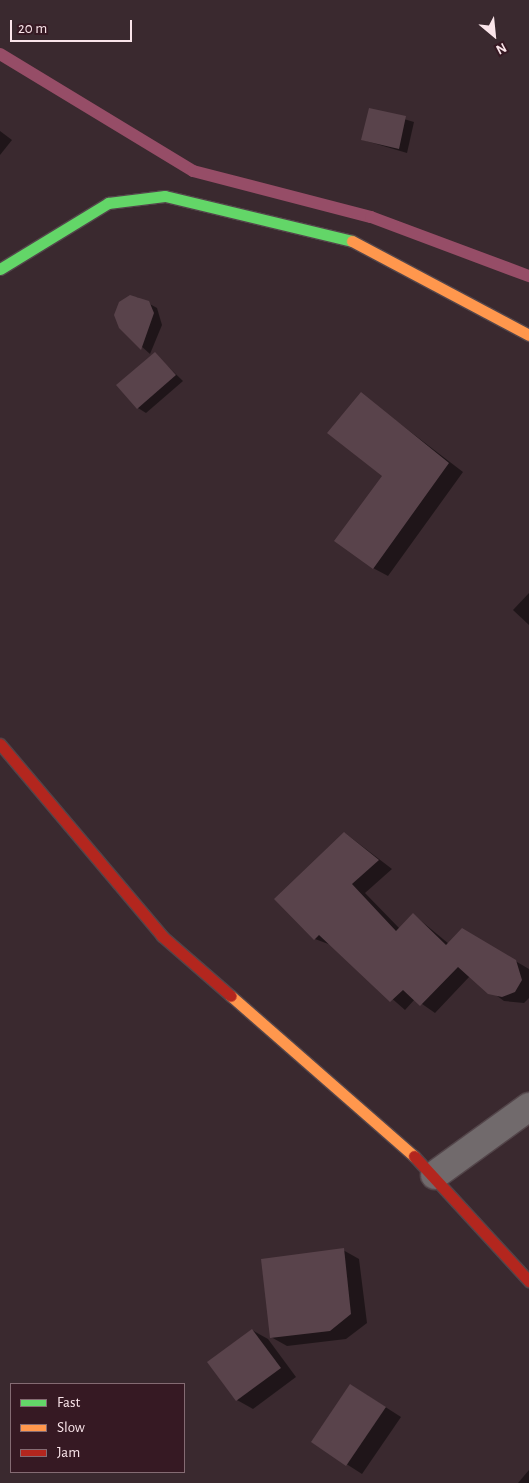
<!DOCTYPE html>
<style>
body{margin:0}
#map{position:relative;width:529px;height:1483px;overflow:hidden;background:#3a292f;font-family:"Alegreya Sans",sans-serif}
div>[style]{position:absolute}
[style*='--x']{left:calc(var(--x)*1px);top:calc(var(--y)*1px);width:calc(var(--w)*1px);rotate:calc(var(--a)*1deg)}
.shadow>*{inset:0;background:#0007}
.stream>*{height:12px;margin:-6px;padding:0 6px;transform-origin:6px;border-radius:6px;background:#964d67}
.building>*{inset:0;background:#59434b}
.roads{filter:drop-shadow(1px 0 #53454a) drop-shadow(-1px 0 #53454a) drop-shadow(0 1px #53454a) drop-shadow(0 -1px #53454a)}
.street>*{height:28px;margin:-14px;padding:0 14px;transform-origin:14px;border-radius:14px;background:#716a6c}
.fast>*{height:11px;margin:-5.5px;padding:0 5.5px;transform-origin:5.5px;border-radius:5.5px;background:#63d668}
.slow>*{height:11px;margin:-5.5px;padding:0 5.5px;transform-origin:5.5px;border-radius:5.5px;background:#ff974d}
.jam>*{height:11px;margin:-5.5px;padding:0 5.5px;transform-origin:5.5px;border-radius:5.5px;background:#b3261e}
span{translate:-50% -50%;white-space:nowrap;text-align:center;line-height:1.15;-webkit-text-stroke:4px #361923;paint-order:stroke}
.legend{position:absolute;left:10px;top:1383px;width:175px;height:90px;box-sizing:border-box;background:#361923;border:1px solid #846b73;margin:0;padding:6px 9px;list-style:none;font-size:15px;color:#fae5ea}
.legend li{display:flex;align-items:center;gap:10px;height:25px}
.legend b{width:25px;border:1px solid #846b73}
.north{position:absolute;left:469px;top:10px;width:50px;height:50px;-webkit-text-stroke:4px #361923;paint-order:stroke;rotate:152deg;font-size:14px;font-weight:700;line-height:20px;text-align:center;color:#fae5ea}
.north::after{content:'';display:block;margin:auto;width:18px;height:22px;background:#fae5ea;clip-path:polygon(50% 0,100% 100%,50% 72%,0 100%)}
.scale{position:absolute;left:10px;top:20px;width:122px;height:22px;box-sizing:border-box;border:2px solid #fae5ea;border-top:0;padding-left:6px;font-size:15px;line-height:18px;white-space:nowrap;color:#fae5ea;-webkit-text-stroke:4px #361923;paint-order:stroke}
</style>
<div id="map">
<div class="shadow">
<div style="clip-path:polygon(370px 109px,414px 122px,407px 153px,363px 140px)"></div>
<div style="clip-path:polygon(0 131px,12px 140px,0 155px)"></div>
<div style="clip-path:polygon(137px 297px,157px 308px,162px 325px,150px 354px,120px 327px,120px 303px)"></div>
<div style="clip-path:polygon(155px 354px,183px 381px,146px 413px,138px 408px)"></div>
<div style="clip-path:polygon(361px 394px,463px 472px,388px 576px,373px 568px,383px 476px)"></div>
<div style="clip-path:polygon(529px 593px,529px 625px,513px 610px)"></div>
<div style="clip-path:polygon(345px 833px,392px 869px,365px 893px,400px 929px,414px 915px,449px 944px,462px 930px,529px 969px,529px 998px,524px 1003px,504px 1001px,470px 976px,435px 1013px,415px 999px,405px 1010px,331px 945px,315px 939px)"></div>
<div style="clip-path:polygon(343px 1250px,359px 1259px,367px 1323px,346px 1339px,287px 1346px,271px 1337px)"></div>
<div style="clip-path:polygon(252px 1330px,268px 1339px,296px 1377px,253px 1409px,237px 1400px,209px 1363px)"></div>
<div style="clip-path:polygon(351px 1385px,401px 1417px,362px 1474px,312px 1442px)"></div>
<div style="clip-path:polygon(529px 1470px,529px 1483px,518px 1483px)"></div>
</div>
<div class="stream">
<div style="--x:0;--y:54;--w:226;--a:31.2"></div>
<div style="--x:193;--y:171;--w:184;--a:14.5"></div>
<div style="--x:371;--y:217;--w:169;--a:20.5"></div>
</div>
<div class="building">
<div style="clip-path:polygon(369px 108px,406px 116px,399px 149px,361px 140px)"></div>
<div style="clip-path:polygon(130px 295px,149px 301px,154px 313px,141px 350px,119px 328px,114px 315px,119px 302px)"></div>
<div style="clip-path:polygon(155px 352px,176px 375px,137px 409px,116px 385px)"></div>
<div style="clip-path:polygon(361px 392px,449px 463px,373px 569px,334px 541px,382px 476px,327px 433px)"></div>
<div style="clip-path:polygon(344px 832px,379px 860px,352px 884px,396px 931px,413px 913px,446px 945px,462px 928px,516px 960px,522px 980px,515px 992px,502px 997px,488px 994px,458px 967px,420px 1006px,403px 990px,390px 1002px,319px 935px,314px 940px,274px 899px)"></div>
<div style="clip-path:polygon(344px 1248px,351px 1314px,330px 1331px,270px 1338px,261px 1259px)"></div>
<div style="clip-path:polygon(252px 1329px,281px 1368px,236px 1401px,207px 1362px)"></div>
<div style="clip-path:polygon(350px 1384px,386px 1407px,346px 1466px,311px 1442px)"></div>
</div>
<div class="roads">
<div class="street">
<div style="--x:435;--y:1175;--w:116;--a:-35.9"></div>
</div>
<div class="fast">
<div style="--x:0;--y:269;--w:127;--a:-31.4"></div>
<div style="--x:108;--y:203;--w:57;--a:-7"></div>
<div style="--x:165;--y:196;--w:192;--a:13.5"></div>
</div>
<div class="slow">
<div style="--x:352;--y:241;--w:200;--a:28"></div>
<div style="--x:231;--y:996;--w:243;--a:41.2"></div>
</div>
<div class="jam">
<div style="--x:0;--y:744;--w:251;--a:49.8"></div>
<div style="--x:162;--y:936;--w:91;--a:41"></div>
<div style="--x:414;--y:1156;--w:170;--a:47.4"></div>
</div>
</div>
<ul class="legend">
<li><b style="height:6px;background:#63d668"></b>Fast</li>
<li><b style="height:6px;background:#ff974d"></b>Slow</li>
<li><b style="height:6px;background:#b3261e"></b>Jam</li>
</ul>
<div class="north">N</div>
<div class="scale">20 m</div>
</div>
